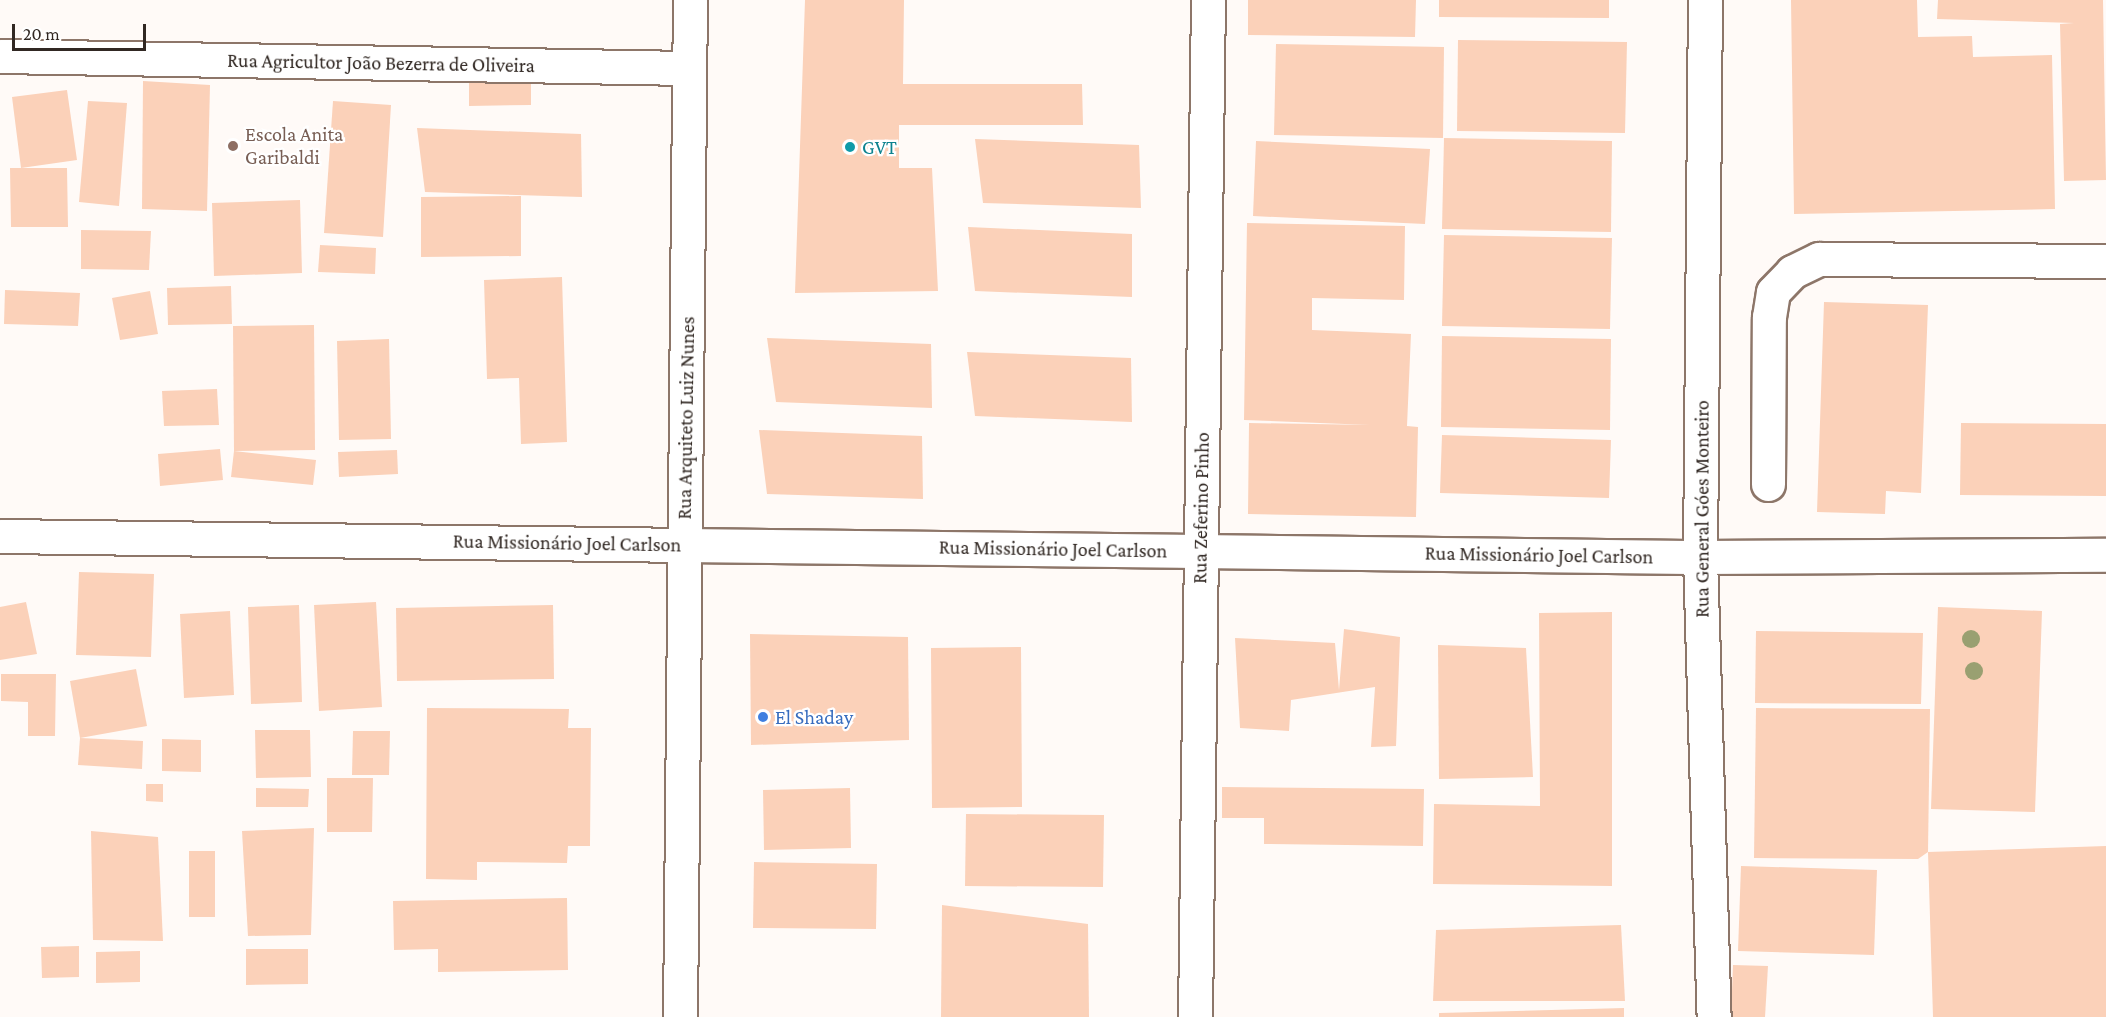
<!DOCTYPE html>
<meta charset="utf-8">
<style>
body{margin:0}
#map{position:relative;width:2106px;height:1017px;overflow:hidden;background:#fffaf7;font-family:"Crimson Pro",serif}
div>[style]{position:absolute}
[style*='--x']{left:calc(var(--x)*1px);top:calc(var(--y)*1px);width:calc(var(--w)*1px);rotate:calc(var(--a)*1deg)}
.building>*{inset:0;background:#fbd1b9}
.roads{filter:drop-shadow(2px 0 #8d7669) drop-shadow(-2px 0 #8d7669) drop-shadow(0 2px #8d7669) drop-shadow(0 -2px #8d7669)}
.minor>*{height:33px;margin:-16.5px;padding:0 16.5px;transform-origin:16.5px;border-radius:16.5px;background:#fff}
.major>*{height:33px;margin:-16.5px;padding:0 16.5px;transform-origin:16.5px;border-radius:16.5px;background:#fff}
.trees>*{width:18px;height:18px;margin:-9px;border-radius:50%;background:#99a071}
.dots>*{width:16px;height:16px;translate:-50% -50%;box-sizing:border-box;border:3px solid #fff;border-radius:50%}
span{translate:-50% -50%;white-space:nowrap;text-align:center;line-height:1.15;-webkit-text-stroke:4.5px #fff;paint-order:stroke}
.street-label{font-size:20px;color:#312823}
.education-label{font-size:20px;color:#785e54}
.left{translate:0 -50%;text-align:left}
.culture-label{font-size:20px;color:#0d838f}
.shop-label{font-size:20px;color:#366cbe}
.scale{position:absolute;left:12px;top:24px;width:134px;height:27px;box-sizing:border-box;border:3px solid #312823;border-top:0;padding-left:8px;font-size:18px;line-height:21px;white-space:nowrap;color:#312823;-webkit-text-stroke:4px #fff;paint-order:stroke}
</style>
<div id="map">
<div class="building">
<div style="clip-path:polygon(805px 0,904px 0,903px 84px,1082px 84px,1083px 125px,899px 125px,899px 168px,932px 168px,938px 291px,795px 293px)"></div>
<div style="clip-path:polygon(1248px 0,1416px 0,1415px 37px,1248px 35px)"></div>
<div style="clip-path:polygon(1439px 0,1609px 0,1609px 18px,1439px 17px)"></div>
<div style="clip-path:polygon(1791px 0,1917px 0,1918px 37px,1972px 36px,1973px 57px,2052px 55px,2055px 209px,1794px 214px)"></div>
<div style="clip-path:polygon(1938px 0,2103px 0,2106px 180px,2064px 181px,2060px 24px,2074px 23px,1937px 19px)"></div>
<div style="clip-path:polygon(1458px 40px,1627px 42px,1625px 133px,1457px 131px)"></div>
<div style="clip-path:polygon(1276px 44px,1444px 47px,1443px 138px,1274px 135px)"></div>
<div style="clip-path:polygon(143px 81px,210px 85px,207px 211px,142px 209px)"></div>
<div style="clip-path:polygon(531px 81px,531px 105px,469px 106px,469px 83px)"></div>
<div style="clip-path:polygon(67px 90px,77px 160px,21px 168px,67px 168px,68px 227px,11px 227px,10px 168px,21px 168px,12px 97px)"></div>
<div style="clip-path:polygon(88px 101px,127px 103px,119px 206px,79px 202px)"></div>
<div style="clip-path:polygon(333px 101px,391px 105px,383px 237px,324px 233px)"></div>
<div style="clip-path:polygon(417px 128px,581px 134px,582px 197px,425px 192px)"></div>
<div style="clip-path:polygon(1444px 138px,1612px 141px,1611px 232px,1442px 229px)"></div>
<div style="clip-path:polygon(975px 139px,1139px 145px,1141px 208px,983px 203px)"></div>
<div style="clip-path:polygon(1256px 141px,1430px 149px,1425px 224px,1253px 216px)"></div>
<div style="clip-path:polygon(521px 196px,521px 256px,421px 257px,421px 197px)"></div>
<div style="clip-path:polygon(300px 200px,302px 273px,214px 276px,212px 203px)"></div>
<div style="clip-path:polygon(1247px 223px,1405px 226px,1404px 300px,1312px 298px,1312px 330px,1411px 334px,1407px 426px,1418px 427px,1416px 517px,1248px 514px,1249px 423px,1370px 425px,1244px 420px)"></div>
<div style="clip-path:polygon(968px 227px,1132px 234px,1132px 297px,975px 291px)"></div>
<div style="clip-path:polygon(81px 230px,151px 231px,149px 270px,81px 269px)"></div>
<div style="clip-path:polygon(1444px 235px,1612px 238px,1610px 329px,1442px 326px)"></div>
<div style="clip-path:polygon(320px 245px,376px 248px,375px 274px,318px 272px)"></div>
<div style="clip-path:polygon(562px 277px,567px 442px,521px 444px,519px 378px,487px 379px,484px 280px)"></div>
<div style="clip-path:polygon(231px 286px,232px 324px,168px 325px,167px 288px)"></div>
<div style="clip-path:polygon(5px 290px,80px 293px,78px 326px,4px 324px)"></div>
<div style="clip-path:polygon(150px 291px,158px 334px,120px 340px,112px 298px)"></div>
<div style="clip-path:polygon(1824px 302px,1928px 305px,1921px 493px,1886px 491px,1885px 514px,1817px 512px)"></div>
<div style="clip-path:polygon(314px 325px,315px 450px,234px 451px,233px 326px)"></div>
<div style="clip-path:polygon(1442px 336px,1611px 339px,1610px 430px,1441px 427px)"></div>
<div style="clip-path:polygon(767px 338px,931px 344px,932px 408px,776px 402px)"></div>
<div style="clip-path:polygon(389px 339px,391px 439px,339px 440px,337px 341px)"></div>
<div style="clip-path:polygon(967px 352px,1131px 358px,1132px 422px,975px 416px)"></div>
<div style="clip-path:polygon(217px 389px,219px 425px,164px 426px,162px 391px)"></div>
<div style="clip-path:polygon(1961px 423px,2106px 424px,2106px 496px,1960px 495px)"></div>
<div style="clip-path:polygon(759px 430px,922px 436px,923px 499px,767px 494px)"></div>
<div style="clip-path:polygon(1442px 435px,1611px 440px,1609px 498px,1440px 493px)"></div>
<div style="clip-path:polygon(220px 449px,223px 480px,160px 486px,158px 454px)"></div>
<div style="clip-path:polygon(397px 450px,398px 474px,339px 477px,338px 452px)"></div>
<div style="clip-path:polygon(234px 451px,316px 460px,313px 485px,231px 477px)"></div>
<div style="clip-path:polygon(79px 572px,154px 574px,151px 657px,76px 655px)"></div>
<div style="clip-path:polygon(26px 602px,37px 654px,0 660px,0 607px)"></div>
<div style="clip-path:polygon(376px 602px,382px 707px,319px 711px,314px 605px)"></div>
<div style="clip-path:polygon(299px 605px,302px 702px,251px 704px,248px 607px)"></div>
<div style="clip-path:polygon(553px 605px,554px 679px,397px 681px,396px 608px)"></div>
<div style="clip-path:polygon(1938px 607px,2042px 611px,2035px 812px,1931px 809px)"></div>
<div style="clip-path:polygon(230px 611px,234px 695px,184px 698px,180px 614px)"></div>
<div style="clip-path:polygon(1612px 612px,1612px 886px,1433px 884px,1434px 804px,1540px 806px,1539px 613px)"></div>
<div style="clip-path:polygon(1344px 629px,1400px 637px,1396px 746px,1371px 747px,1375px 687px,1291px 700px,1289px 731px,1240px 728px,1235px 638px,1335px 643px,1339px 690px)"></div>
<div style="clip-path:polygon(1756px 631px,1923px 633px,1921px 704px,1755px 703px)"></div>
<div style="clip-path:polygon(750px 634px,908px 637px,909px 740px,751px 745px)"></div>
<div style="clip-path:polygon(1438px 645px,1526px 648px,1533px 777px,1439px 779px)"></div>
<div style="clip-path:polygon(1021px 647px,1022px 807px,932px 808px,931px 648px)"></div>
<div style="clip-path:polygon(136px 669px,147px 726px,80px 738px,70px 681px)"></div>
<div style="clip-path:polygon(1px 674px,56px 674px,55px 736px,28px 736px,28px 702px,1px 701px)"></div>
<div style="clip-path:polygon(427px 708px,569px 709px,568px 728px,591px 728px,590px 846px,568px 846px,567px 863px,477px 862px,477px 880px,426px 879px)"></div>
<div style="clip-path:polygon(1756px 708px,1930px 709px,1928px 852px,1918px 859px,1754px 858px)"></div>
<div style="clip-path:polygon(255px 730px,310px 730px,311px 777px,256px 778px)"></div>
<div style="clip-path:polygon(353px 731px,390px 731px,389px 775px,352px 775px)"></div>
<div style="clip-path:polygon(80px 738px,143px 741px,142px 769px,78px 765px)"></div>
<div style="clip-path:polygon(162px 739px,201px 740px,201px 772px,162px 771px)"></div>
<div style="clip-path:polygon(327px 778px,373px 778px,372px 832px,327px 832px)"></div>
<div style="clip-path:polygon(146px 784px,163px 784px,163px 802px,146px 801px)"></div>
<div style="clip-path:polygon(1222px 787px,1424px 789px,1423px 846px,1264px 844px,1264px 818px,1222px 818px)"></div>
<div style="clip-path:polygon(256px 788px,309px 789px,308px 807px,256px 807px)"></div>
<div style="clip-path:polygon(850px 788px,851px 848px,764px 850px,763px 790px)"></div>
<div style="clip-path:polygon(966px 814px,1104px 815px,1103px 887px,965px 886px)"></div>
<div style="clip-path:polygon(314px 828px,311px 935px,248px 936px,242px 831px)"></div>
<div style="clip-path:polygon(91px 831px,158px 837px,163px 941px,93px 940px)"></div>
<div style="clip-path:polygon(2106px 846px,2106px 1017px,1933px 1017px,1928px 852px)"></div>
<div style="clip-path:polygon(189px 851px,215px 851px,215px 917px,189px 917px)"></div>
<div style="clip-path:polygon(754px 862px,877px 864px,876px 929px,753px 928px)"></div>
<div style="clip-path:polygon(1741px 866px,1877px 870px,1874px 955px,1738px 951px)"></div>
<div style="clip-path:polygon(567px 898px,568px 970px,438px 972px,438px 949px,394px 950px,393px 901px)"></div>
<div style="clip-path:polygon(942px 905px,1088px 924px,1089px 1017px,941px 1017px)"></div>
<div style="clip-path:polygon(1621px 925px,1625px 1001px,1433px 1001px,1436px 930px)"></div>
<div style="clip-path:polygon(79px 946px,79px 977px,42px 978px,41px 947px)"></div>
<div style="clip-path:polygon(246px 949px,308px 949px,308px 984px,246px 985px)"></div>
<div style="clip-path:polygon(140px 951px,140px 982px,96px 983px,96px 952px)"></div>
<div style="clip-path:polygon(1733px 965px,1768px 966px,1765px 1017px,1731px 1017px)"></div>
<div style="clip-path:polygon(1624px 1008px,1624px 1017px,1439px 1017px,1439px 1013px)"></div>
</div>
<div class="roads">
<div class="minor">
<div style="--x:0;--y:56;--w:689;--a:1"></div>
<div style="--x:1768;--y:484;--w:167;--a:-89.7"></div>
<div style="--x:1769;--y:317;--w:25;--a:-81"></div>
<div style="--x:1773;--y:292;--w:28;--a:-46"></div>
<div style="--x:1792;--y:272;--w:30;--a:-26"></div>
<div style="--x:1819;--y:259;--w:287;--a:0.4"></div>
<div style="--x:0;--y:536;--w:684;--a:0.75"></div>
<div style="--x:1700;--y:557;--w:557;--a:-89.49"></div>
<div style="--x:1195;--y:1017;--w:1017;--a:-89.27"></div>
</div>
<div class="major">
<div style="--x:684;--y:545;--w:1016;--a:0.68"></div>
<div style="--x:1700;--y:557;--w:406;--a:-0.3"></div>
<div style="--x:1700;--y:557;--w:460;--a:88.3"></div>
<div style="--x:680;--y:1017;--w:1017;--a:-89.44"></div>
</div>
</div>
<div class="trees">
<div style="left:1971px;top:639px"></div>
<div style="left:1974px;top:671px"></div>
</div>
<div class="dots">
<div style="left:233px;top:146px;background:#8d6e63"></div>
<div style="left:850px;top:147px;background:#0f9aa8"></div>
<div style="left:763px;top:717px;background:#3f7fe0"></div>
</div>
<div class="street-label">
<span style="left:381px;top:63px;rotate:1deg">Rua Agricultor João Bezerra de Oliveira</span>
<span style="left:686px;top:418px;rotate:-89deg">Rua Arquiteto Luiz Nunes</span>
<span style="left:1201px;top:508px;rotate:-89deg">Rua Zeferino Pinho</span>
<span style="left:1702px;top:509px;rotate:-90deg">Rua General Góes Monteiro</span>
<span style="left:567px;top:543px;rotate:1deg">Rua Missionário Joel Carlson</span>
<span style="left:1053px;top:549px;rotate:1deg">Rua Missionário Joel Carlson</span>
<span style="left:1539px;top:555px;rotate:1deg">Rua Missionário Joel Carlson</span>
</div>
<div class="education-label">
<span class="left" style="left:245px;top:146px">Escola Anita<br>Garibaldi</span>
</div>
<div class="culture-label">
<span class="left" style="left:862px;top:147px">GVT</span>
</div>
<div class="shop-label">
<span class="left" style="left:775px;top:717px">El Shaday</span>
</div>
<div class="scale">20 m</div>
</div>
